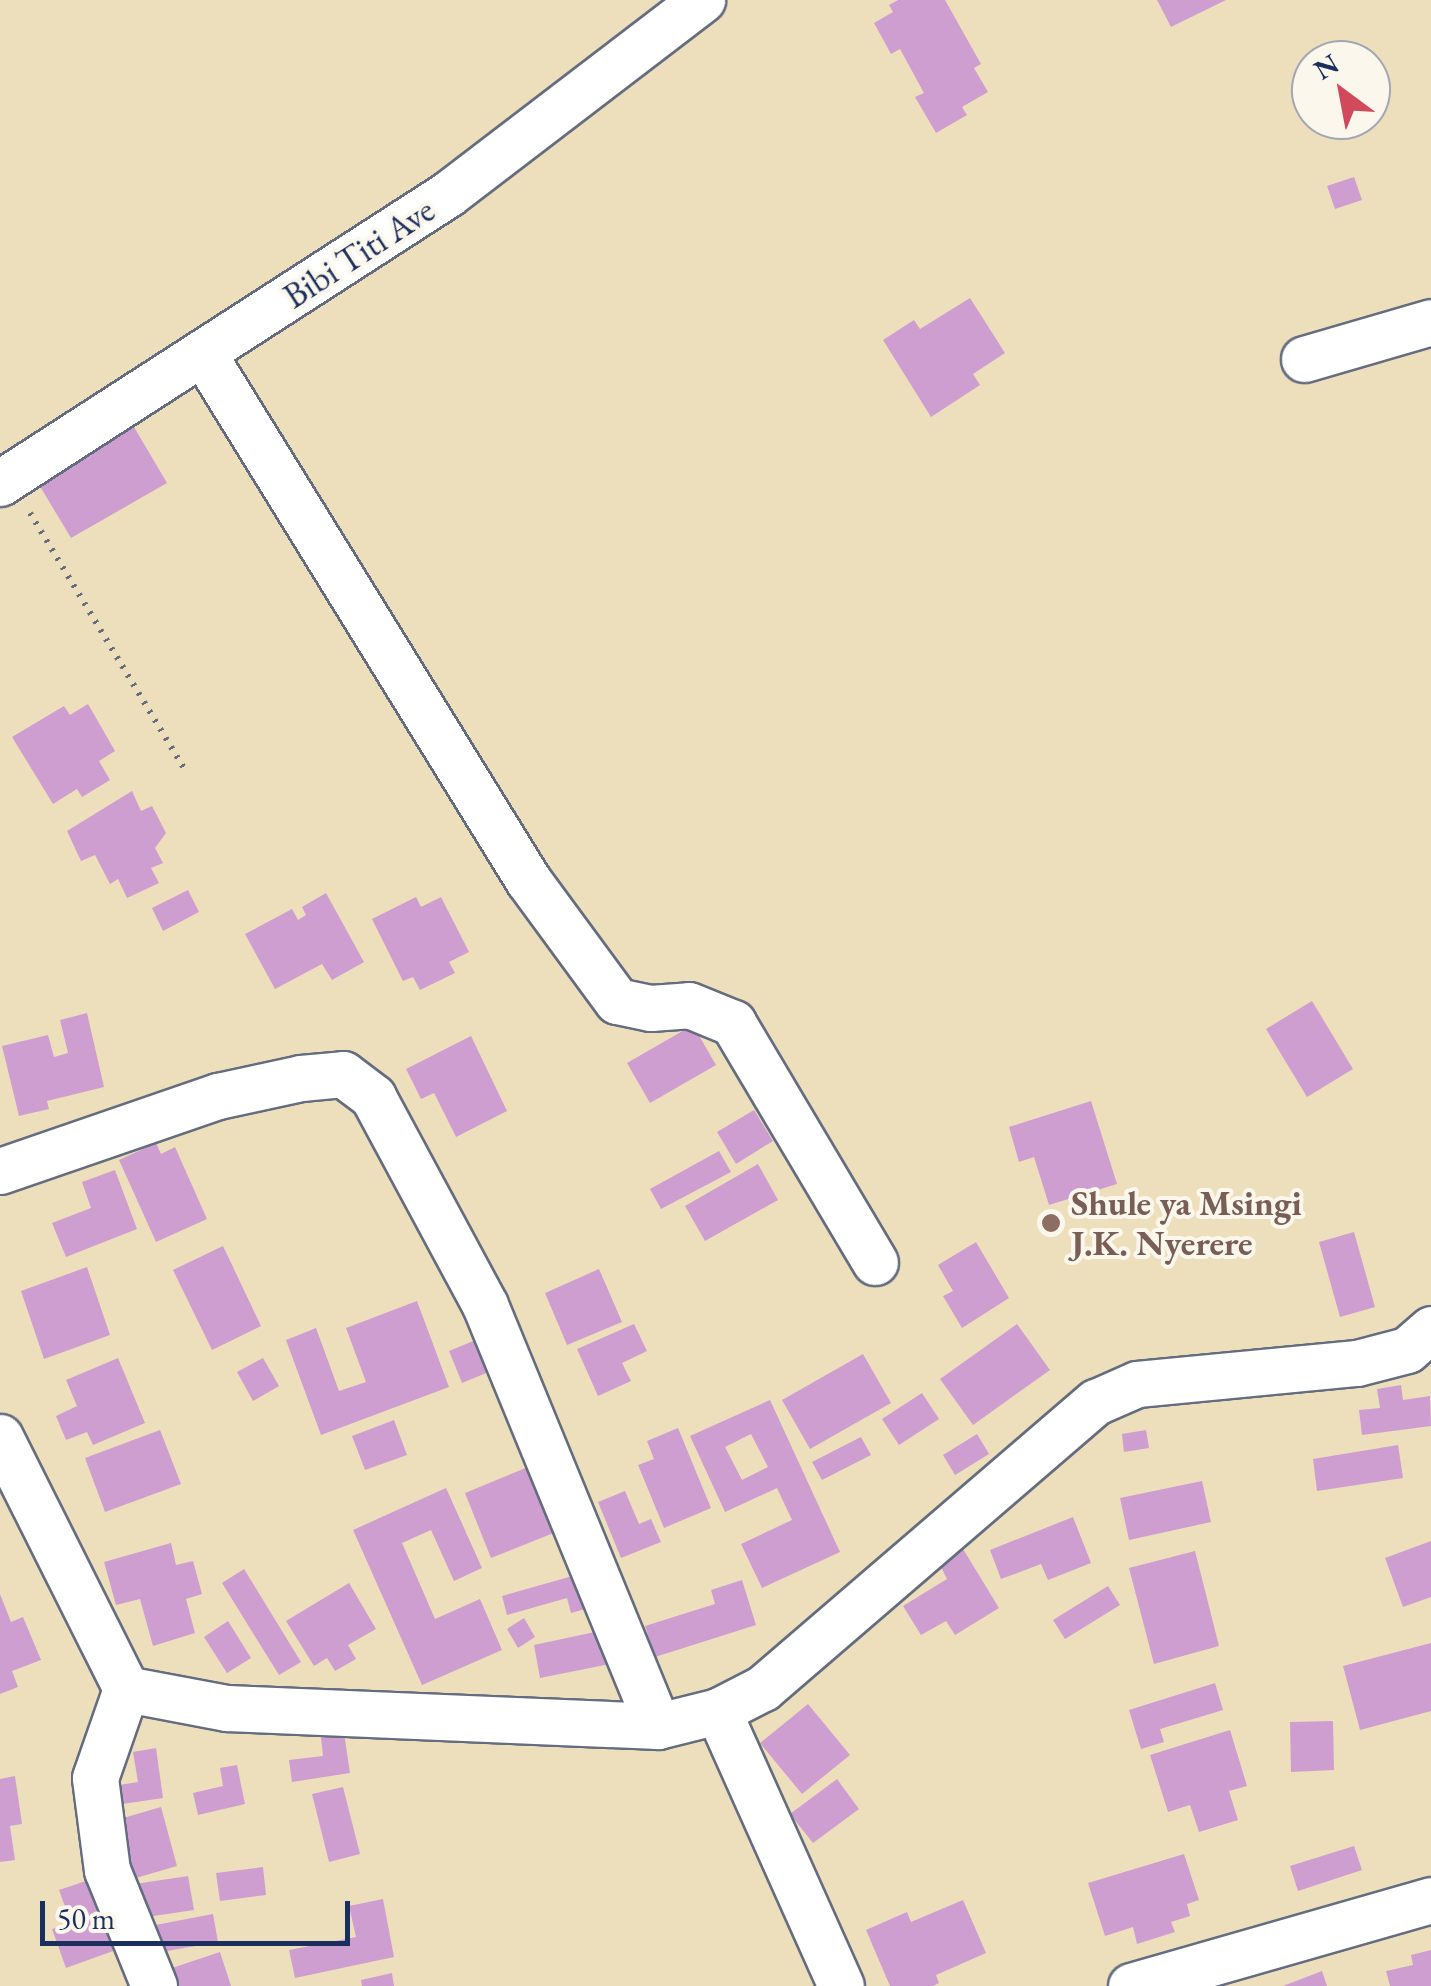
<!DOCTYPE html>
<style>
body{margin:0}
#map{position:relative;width:1431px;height:1986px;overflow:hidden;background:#eddfbc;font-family:"EB Garamond",serif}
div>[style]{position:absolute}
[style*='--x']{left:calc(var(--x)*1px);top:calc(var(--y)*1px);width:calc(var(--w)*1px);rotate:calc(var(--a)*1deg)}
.building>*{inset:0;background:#ce9ed1}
.path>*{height:6px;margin-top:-3px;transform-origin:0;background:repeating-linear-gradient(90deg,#646d7f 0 2.5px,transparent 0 10.5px)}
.roads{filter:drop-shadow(2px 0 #646d7f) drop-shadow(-2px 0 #646d7f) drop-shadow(0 2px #646d7f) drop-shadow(0 -2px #646d7f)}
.minor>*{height:45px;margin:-22.5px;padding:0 22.5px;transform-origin:22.5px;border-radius:22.5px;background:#fff}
.dots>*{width:28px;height:28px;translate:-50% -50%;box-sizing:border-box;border:5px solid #fbf7ec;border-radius:50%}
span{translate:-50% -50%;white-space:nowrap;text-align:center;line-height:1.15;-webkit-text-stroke:8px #fbf7ec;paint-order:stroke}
.street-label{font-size:35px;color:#1b2f5e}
.education-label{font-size:35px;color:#785e54;font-weight:700}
.left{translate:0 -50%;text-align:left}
.north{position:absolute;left:1291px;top:40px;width:100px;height:100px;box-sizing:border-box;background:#fbf7ec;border:2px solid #a1a7b3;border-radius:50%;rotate:328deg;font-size:28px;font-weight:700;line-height:40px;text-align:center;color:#1b2f5e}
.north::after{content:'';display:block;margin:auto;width:35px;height:45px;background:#d1495b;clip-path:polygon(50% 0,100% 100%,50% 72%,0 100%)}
.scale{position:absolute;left:40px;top:1901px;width:310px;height:45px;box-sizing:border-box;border:5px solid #1b2f5e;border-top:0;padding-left:12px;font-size:30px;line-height:35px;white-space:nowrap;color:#1b2f5e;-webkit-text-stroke:8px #fbf7ec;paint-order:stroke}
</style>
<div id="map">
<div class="building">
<div style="clip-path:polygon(898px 0,945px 0,981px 64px,974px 68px,988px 92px,962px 107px,967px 115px,936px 133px,915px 97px,924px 93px,900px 49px,891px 54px,874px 23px,893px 12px,889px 5px)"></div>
<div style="clip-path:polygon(1157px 0,1226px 0,1171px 27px)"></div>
<div style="clip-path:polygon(1354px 177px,1362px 200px,1335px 209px,1327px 186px)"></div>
<div style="clip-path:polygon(970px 298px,1005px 353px,973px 374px,980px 385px,931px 417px,883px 340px,914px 320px,920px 329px)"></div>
<div style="clip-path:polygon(134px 427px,167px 483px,71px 538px,38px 483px)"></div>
<div style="clip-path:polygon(88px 704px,115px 751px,99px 761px,110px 780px,82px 797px,77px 789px,53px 804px,12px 737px,64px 706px,70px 715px)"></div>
<div style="clip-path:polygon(132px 791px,141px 811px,152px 806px,166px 833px,155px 848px,163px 863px,151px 868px,159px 883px,127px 898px,118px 879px,110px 884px,95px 855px,81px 861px,67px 831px)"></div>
<div style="clip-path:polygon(188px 890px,199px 912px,163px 931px,152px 908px)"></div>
<div style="clip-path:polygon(326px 893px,364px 962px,332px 980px,322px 964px,275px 989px,245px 934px,292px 909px,298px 920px,306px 915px,302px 907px)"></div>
<div style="clip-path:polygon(416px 897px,421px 907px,441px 897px,469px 952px,449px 962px,455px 973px,420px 990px,413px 977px,403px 981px,372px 919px)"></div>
<div style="clip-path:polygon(1312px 1001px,1353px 1069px,1307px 1097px,1266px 1029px)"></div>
<div style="clip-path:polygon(87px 1013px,104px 1087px,47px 1101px,49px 1109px,19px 1116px,2px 1046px,48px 1035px,54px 1057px,68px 1053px,60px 1020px)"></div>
<div style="clip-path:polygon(693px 1025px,716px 1065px,650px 1103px,627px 1063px)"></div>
<div style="clip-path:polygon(471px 1036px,507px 1111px,456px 1137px,434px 1093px,421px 1099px,406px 1069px)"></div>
<div style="clip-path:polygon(1091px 1101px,1117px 1184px,1049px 1205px,1034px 1157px,1019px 1162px,1009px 1127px)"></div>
<div style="clip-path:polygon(754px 1110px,773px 1141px,736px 1164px,717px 1132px)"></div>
<div style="clip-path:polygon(156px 1143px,161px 1154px,175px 1147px,207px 1219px,156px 1242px,119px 1160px)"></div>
<div style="clip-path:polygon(719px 1151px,731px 1172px,661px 1209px,650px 1189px)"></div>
<div style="clip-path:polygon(758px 1164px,778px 1200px,705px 1241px,685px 1206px)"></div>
<div style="clip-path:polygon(115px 1170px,137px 1229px,66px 1257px,52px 1223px,91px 1208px,82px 1182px)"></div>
<div style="clip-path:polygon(1354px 1232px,1375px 1307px,1340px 1317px,1319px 1242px)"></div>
<div style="clip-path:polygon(976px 1242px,1009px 1298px,962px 1328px,943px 1296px,953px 1291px,938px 1265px)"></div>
<div style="clip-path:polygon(223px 1246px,261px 1326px,212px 1350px,173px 1270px)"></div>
<div style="clip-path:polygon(87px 1267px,110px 1335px,44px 1359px,21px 1291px)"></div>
<div style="clip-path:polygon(599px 1269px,622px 1322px,567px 1345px,545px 1293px)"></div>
<div style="clip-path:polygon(417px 1301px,449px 1387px,321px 1435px,286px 1340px,316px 1328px,339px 1391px,366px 1382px,346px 1328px)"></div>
<div style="clip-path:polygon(634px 1324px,647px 1351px,622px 1363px,631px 1381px,598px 1396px,577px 1349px)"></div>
<div style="clip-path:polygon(1017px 1324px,1050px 1370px,973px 1425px,940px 1379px)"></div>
<div style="clip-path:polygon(483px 1337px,496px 1369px,462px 1383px,449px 1351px)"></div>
<div style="clip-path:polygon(863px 1354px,891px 1403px,810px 1449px,782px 1400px)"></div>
<div style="clip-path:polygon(118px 1358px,145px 1423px,93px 1445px,87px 1432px,66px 1440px,56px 1416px,77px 1406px,66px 1380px)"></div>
<div style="clip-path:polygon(263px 1358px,279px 1386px,253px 1401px,237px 1372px)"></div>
<div style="clip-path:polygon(1401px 1385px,1403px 1400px,1430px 1396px,1431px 1426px,1362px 1435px,1359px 1410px,1380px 1408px,1377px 1389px)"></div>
<div style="clip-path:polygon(922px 1393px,939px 1419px,899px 1445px,882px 1419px)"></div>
<div style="clip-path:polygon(evenodd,770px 1400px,840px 1552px,762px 1588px,741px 1544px,792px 1520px,777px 1488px,725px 1512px,690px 1436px,770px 1400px,751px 1434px,768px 1467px,742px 1480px,725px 1447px,751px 1434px)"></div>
<div style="clip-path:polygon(394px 1420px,407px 1455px,365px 1470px,352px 1436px)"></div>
<div style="clip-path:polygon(678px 1428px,711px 1508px,664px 1528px,638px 1465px,654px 1459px,647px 1441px)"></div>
<div style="clip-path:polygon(160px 1430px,181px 1484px,105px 1512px,85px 1458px)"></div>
<div style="clip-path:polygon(1146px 1430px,1149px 1448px,1124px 1452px,1122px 1434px)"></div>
<div style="clip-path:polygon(977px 1434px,989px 1454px,955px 1475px,943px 1455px)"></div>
<div style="clip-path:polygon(861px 1437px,871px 1455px,822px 1480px,812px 1462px)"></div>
<div style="clip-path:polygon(1398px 1445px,1403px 1478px,1317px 1491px,1313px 1459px)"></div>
<div style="clip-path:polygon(540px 1462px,566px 1528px,491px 1558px,465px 1493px)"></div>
<div style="clip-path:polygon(1202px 1481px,1211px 1522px,1129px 1540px,1120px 1498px)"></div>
<div style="clip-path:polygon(446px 1488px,482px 1568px,454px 1581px,431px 1530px,402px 1543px,435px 1619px,480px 1599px,502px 1650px,422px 1685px,353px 1530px)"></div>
<div style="clip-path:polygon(625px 1491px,639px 1524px,651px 1519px,661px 1542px,621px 1558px,598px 1502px)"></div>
<div style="clip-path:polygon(1073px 1517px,1091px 1563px,1048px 1580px,1041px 1564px,1001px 1579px,990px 1550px)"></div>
<div style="clip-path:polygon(1431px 1541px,1431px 1597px,1403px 1607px,1385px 1558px)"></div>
<div style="clip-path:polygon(171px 1543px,176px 1565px,193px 1561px,202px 1594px,186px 1599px,195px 1633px,153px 1646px,140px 1599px,116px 1605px,104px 1562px)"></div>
<div style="clip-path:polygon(963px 1549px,999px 1608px,955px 1635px,946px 1621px,921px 1635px,903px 1606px,947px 1579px,939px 1563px)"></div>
<div style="clip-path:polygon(1195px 1551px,1219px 1646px,1154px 1664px,1129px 1568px)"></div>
<div style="clip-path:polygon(244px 1569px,301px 1662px,279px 1675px,222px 1583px)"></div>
<div style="clip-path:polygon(583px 1573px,592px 1607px,571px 1613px,567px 1598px,507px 1615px,502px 1596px)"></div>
<div style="clip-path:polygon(742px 1580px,756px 1625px,655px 1657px,645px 1626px,715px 1604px,711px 1590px)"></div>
<div style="clip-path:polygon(349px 1583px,376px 1629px,348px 1645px,356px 1659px,335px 1671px,327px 1658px,314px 1666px,286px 1621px)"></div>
<div style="clip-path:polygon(1108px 1586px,1120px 1605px,1065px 1639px,1053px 1620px)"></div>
<div style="clip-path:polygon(0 1594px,11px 1622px,23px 1617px,41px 1660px,12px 1671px,18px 1687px,0 1694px)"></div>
<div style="clip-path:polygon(524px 1618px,535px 1637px,518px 1648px,507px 1629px)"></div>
<div style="clip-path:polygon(228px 1621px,251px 1658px,227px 1673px,204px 1637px)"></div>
<div style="clip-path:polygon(609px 1629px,615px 1663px,540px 1678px,534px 1645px)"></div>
<div style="clip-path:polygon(1431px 1643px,1431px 1711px,1360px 1730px,1343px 1666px)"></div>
<div style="clip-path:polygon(1215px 1683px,1223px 1710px,1160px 1729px,1164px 1742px,1141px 1749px,1129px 1710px)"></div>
<div style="clip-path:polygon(808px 1704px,850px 1755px,802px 1794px,760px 1743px)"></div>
<div style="clip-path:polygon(1333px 1721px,1334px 1770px,1291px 1772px,1290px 1722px)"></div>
<div style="clip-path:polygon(343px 1726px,350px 1773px,292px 1782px,289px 1760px,323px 1756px,320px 1729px)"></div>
<div style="clip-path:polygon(1230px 1730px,1247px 1786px,1229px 1791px,1238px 1820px,1199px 1832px,1190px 1805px,1168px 1812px,1150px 1755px)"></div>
<div style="clip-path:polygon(156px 1748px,163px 1798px,109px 1806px,106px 1787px,138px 1782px,133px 1752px)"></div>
<div style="clip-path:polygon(237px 1765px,245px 1804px,198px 1815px,193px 1793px,223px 1786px,220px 1768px)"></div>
<div style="clip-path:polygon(15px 1776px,22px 1824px,10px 1826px,15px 1860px,0 1862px,0 1779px)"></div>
<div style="clip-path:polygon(837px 1779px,859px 1809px,813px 1843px,790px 1814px)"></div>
<div style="clip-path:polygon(343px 1787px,360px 1854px,329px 1862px,312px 1794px)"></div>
<div style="clip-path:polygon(161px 1807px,177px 1866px,129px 1880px,113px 1821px)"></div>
<div style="clip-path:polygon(1354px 1846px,1362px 1870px,1298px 1891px,1290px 1866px)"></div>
<div style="clip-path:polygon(1184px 1854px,1199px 1900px,1187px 1904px,1190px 1916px,1171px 1922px,1175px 1932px,1137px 1944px,1133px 1927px,1105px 1936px,1088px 1883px)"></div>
<div style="clip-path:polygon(263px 1867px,266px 1895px,220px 1901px,216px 1873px)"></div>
<div style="clip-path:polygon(188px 1876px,194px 1910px,140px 1918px,135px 1884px)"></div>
<div style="clip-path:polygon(92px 1879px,116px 1950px,66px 1968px,52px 1929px,71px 1923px,59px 1890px)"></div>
<div style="clip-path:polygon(383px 1899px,394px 1957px,295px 1978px,289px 1950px,356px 1937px,349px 1906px)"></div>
<div style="clip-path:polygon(963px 1900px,986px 1953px,936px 1975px,939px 1983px,933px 1986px,890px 1986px,866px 1930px,907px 1912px,911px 1922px)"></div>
<div style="clip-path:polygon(213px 1914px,218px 1942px,150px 1954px,145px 1927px)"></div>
<div style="clip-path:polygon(1431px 1950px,1431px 1986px,1390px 1986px,1386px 1971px,1413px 1965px,1411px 1955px)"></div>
<div style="clip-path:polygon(220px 1952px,231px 1986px,171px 1986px,166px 1970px)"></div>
<div style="clip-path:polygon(1322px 1971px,1327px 1986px,1283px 1986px)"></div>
<div style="clip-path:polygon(392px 1973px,394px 1986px,362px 1986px,361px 1980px)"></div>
</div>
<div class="path">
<div style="--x:30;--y:513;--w:298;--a:58.9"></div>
</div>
<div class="roads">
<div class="minor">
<div style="--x:204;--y:355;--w:617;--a:58.32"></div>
<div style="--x:528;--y:880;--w:150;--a:53.7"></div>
<div style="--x:617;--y:1001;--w:34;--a:12"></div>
<div style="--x:650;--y:1008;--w:39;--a:-4"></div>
<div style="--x:689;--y:1005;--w:48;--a:22.2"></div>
<div style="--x:733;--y:1023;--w:278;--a:59.3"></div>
<div style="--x:1304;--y:359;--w:132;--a:-16.2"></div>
<div style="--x:0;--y:483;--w:533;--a:-32.83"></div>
<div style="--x:448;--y:194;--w:320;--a:-37.4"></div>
<div style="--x:0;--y:1171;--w:231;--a:-19"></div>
<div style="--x:218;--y:1096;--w:85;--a:-12.2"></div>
<div style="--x:301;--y:1078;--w:42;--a:-5.4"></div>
<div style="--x:343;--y:1074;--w:38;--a:37"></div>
<div style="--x:373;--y:1097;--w:236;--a:61.7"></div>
<div style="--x:485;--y:1305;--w:455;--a:67.7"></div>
<div style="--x:0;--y:1437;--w:282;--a:63.4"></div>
<div style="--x:126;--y:1689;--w:103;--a:10.7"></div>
<div style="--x:227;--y:1708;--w:431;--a:2.4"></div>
<div style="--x:658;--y:1726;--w:62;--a:-14"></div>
<div style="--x:718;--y:1711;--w:51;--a:-27.1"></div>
<div style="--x:763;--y:1688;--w:439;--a:-40.7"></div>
<div style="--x:1096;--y:1402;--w:45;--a:-23.7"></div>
<div style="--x:1137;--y:1384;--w:221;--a:-5.5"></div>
<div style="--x:1357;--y:1363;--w:52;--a:-14.6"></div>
<div style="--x:1407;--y:1350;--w:32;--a:-41"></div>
<div style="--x:126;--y:1689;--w:94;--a:109.2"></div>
<div style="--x:95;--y:1778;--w:93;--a:82.6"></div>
<div style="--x:107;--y:1870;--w:125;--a:67.9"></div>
<div style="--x:718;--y:1711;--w:301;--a:65.9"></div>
<div style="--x:1131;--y:1986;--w:312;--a:-16"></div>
</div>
</div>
<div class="dots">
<div style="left:1051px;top:1223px;background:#8d6e63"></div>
</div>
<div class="street-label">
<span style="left:359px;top:253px;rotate:-33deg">Bibi Titi Ave</span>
</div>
<div class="education-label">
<span class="left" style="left:1071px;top:1223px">Shule ya Msingi<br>J.K. Nyerere</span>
</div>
<div class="north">N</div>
<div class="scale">50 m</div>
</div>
